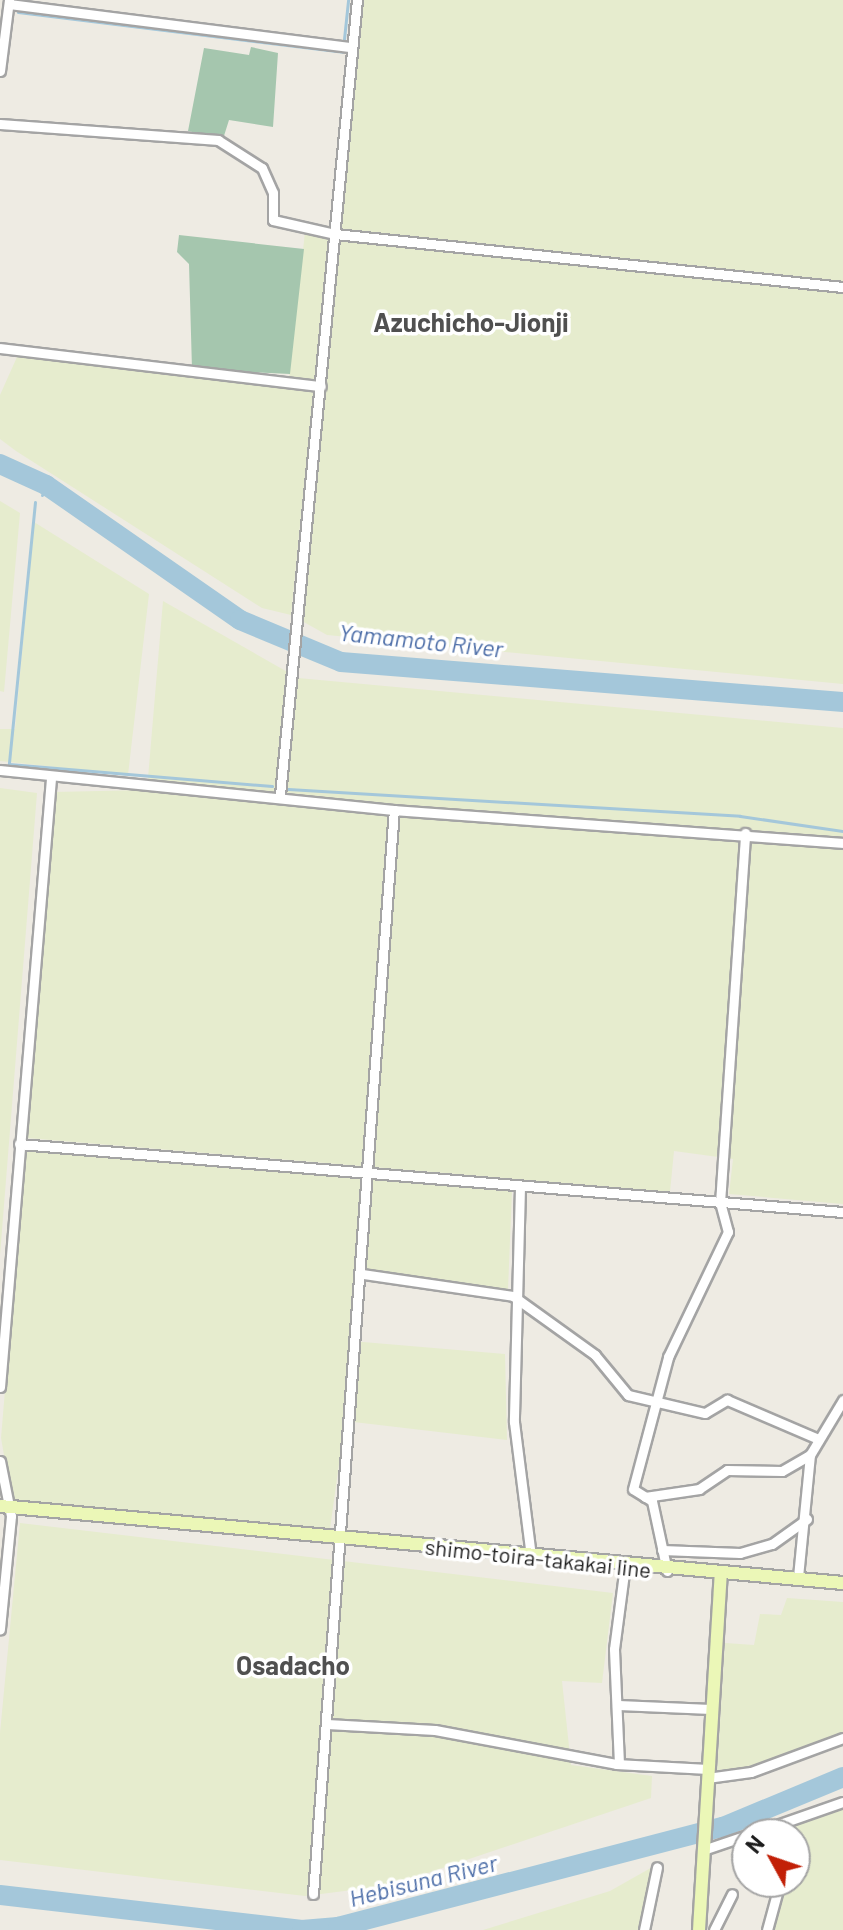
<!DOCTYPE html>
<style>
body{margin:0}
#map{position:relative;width:843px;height:1930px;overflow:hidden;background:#eeebe3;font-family:Barlow,sans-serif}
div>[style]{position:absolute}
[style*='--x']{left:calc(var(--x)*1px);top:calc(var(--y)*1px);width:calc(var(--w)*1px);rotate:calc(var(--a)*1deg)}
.farmland>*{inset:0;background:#e6ecce}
.cemetery>*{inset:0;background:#a5c6ae}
.stream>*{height:3px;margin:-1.5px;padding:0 1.5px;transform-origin:1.5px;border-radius:1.5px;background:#a4c7da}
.river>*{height:20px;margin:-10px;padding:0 10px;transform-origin:10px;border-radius:10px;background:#a4c7da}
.roads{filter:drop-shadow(2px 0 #a4a4a4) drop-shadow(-2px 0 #a4a4a4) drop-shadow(0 2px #a4a4a4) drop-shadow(0 -2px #a4a4a4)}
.street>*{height:9px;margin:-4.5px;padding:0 4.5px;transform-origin:4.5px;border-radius:4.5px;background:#fff}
.secondary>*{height:12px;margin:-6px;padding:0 6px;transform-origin:6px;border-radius:6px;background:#ebf7b7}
span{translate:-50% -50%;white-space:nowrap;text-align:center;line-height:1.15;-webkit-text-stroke:7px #fff;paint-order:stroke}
.street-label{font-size:22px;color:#1d1d1d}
.water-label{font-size:24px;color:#4d6ea8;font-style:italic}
.quarter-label{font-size:26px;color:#505050;font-weight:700}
.north{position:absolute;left:731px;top:1818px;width:80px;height:80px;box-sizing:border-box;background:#fff;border:2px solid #a5a5a5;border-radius:50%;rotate:310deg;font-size:22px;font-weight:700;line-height:32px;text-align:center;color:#1d1d1d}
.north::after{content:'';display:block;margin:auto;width:28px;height:36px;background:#c22007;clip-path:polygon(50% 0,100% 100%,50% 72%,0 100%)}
</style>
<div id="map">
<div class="farmland">
<div style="clip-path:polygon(362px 0,843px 0,843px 684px,327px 635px,302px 621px)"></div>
<div style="clip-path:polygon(305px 232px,329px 238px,291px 615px,262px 608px,16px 451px,0 439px,0 395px,17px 357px,288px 388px)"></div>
<div style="clip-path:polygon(0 501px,20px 513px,4px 692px,0 691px)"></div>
<div style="clip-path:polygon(34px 522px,149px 594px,128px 775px,0 761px,0 729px,15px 729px)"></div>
<div style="clip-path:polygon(163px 601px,298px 678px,843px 728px,843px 1204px,729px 1194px,733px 1159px,674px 1151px,670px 1192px,27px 1138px,53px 792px,147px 790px)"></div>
<div style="clip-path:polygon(0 788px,37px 793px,0 1255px)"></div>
<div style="clip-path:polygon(25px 1151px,512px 1191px,508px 1290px,356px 1272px,351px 1341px,505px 1354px,507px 1440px,345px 1421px,330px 1529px,12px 1501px,1px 1438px)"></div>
<div style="clip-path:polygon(20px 1523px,613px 1593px,602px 1683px,562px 1681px,571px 1765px,652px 1776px,651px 1798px,392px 1885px,305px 1896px,0 1860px,0 1733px)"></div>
<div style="clip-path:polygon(787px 1598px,843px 1602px,843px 1734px,764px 1766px,717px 1770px,725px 1643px,754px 1645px,760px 1614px,781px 1615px)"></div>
<div style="clip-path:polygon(843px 1808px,843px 1930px,762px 1930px,779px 1882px,795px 1882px,795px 1834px,774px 1834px)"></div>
<div style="clip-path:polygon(656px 1865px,642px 1930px,483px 1930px,610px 1891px)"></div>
</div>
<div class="cemetery">
<div style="clip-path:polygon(251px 47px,278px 53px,273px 127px,229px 120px,223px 139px,188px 131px,204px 48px,249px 55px)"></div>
<div style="clip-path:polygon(179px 235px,304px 249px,290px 374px,192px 369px,189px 264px,177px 252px)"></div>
</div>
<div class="stream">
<div style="--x:18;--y:12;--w:327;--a:7"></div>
<div style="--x:344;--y:39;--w:39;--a:-84"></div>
<div style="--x:42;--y:495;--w:11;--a:-68"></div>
<div style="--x:35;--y:502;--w:263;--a:95.7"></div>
<div style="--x:9;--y:764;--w:264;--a:4.8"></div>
<div style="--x:288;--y:789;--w:453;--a:3.4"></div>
<div style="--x:740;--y:816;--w:104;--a:8.3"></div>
</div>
<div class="river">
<div style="--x:0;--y:464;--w:51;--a:24.5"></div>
<div style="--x:46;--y:485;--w:236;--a:34.8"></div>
<div style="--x:240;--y:620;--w:109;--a:22.6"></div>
<div style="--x:341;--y:662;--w:504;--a:4.56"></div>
<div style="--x:0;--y:1895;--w:304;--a:6.6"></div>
<div style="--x:302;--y:1930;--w:36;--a:-5"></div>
<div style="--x:338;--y:1927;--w:398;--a:-14.6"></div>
<div style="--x:723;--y:1827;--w:130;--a:-22.6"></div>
</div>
<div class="roads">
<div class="street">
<div style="--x:9;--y:4;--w:343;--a:7.2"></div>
<div style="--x:0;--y:71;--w:72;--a:-82.8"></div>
<div style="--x:0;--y:124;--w:219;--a:4.2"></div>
<div style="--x:218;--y:140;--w:52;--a:32.5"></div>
<div style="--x:262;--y:168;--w:27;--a:66"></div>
<div style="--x:273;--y:193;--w:27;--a:90"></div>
<div style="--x:273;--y:220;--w:64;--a:12.7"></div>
<div style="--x:335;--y:234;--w:511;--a:5.96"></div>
<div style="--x:0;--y:348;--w:323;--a:6.8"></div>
<div style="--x:0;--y:770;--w:396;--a:5.8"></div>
<div style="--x:394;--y:810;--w:450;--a:4.2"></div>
<div style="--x:280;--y:795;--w:799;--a:-84.47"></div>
<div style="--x:19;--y:1144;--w:827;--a:4.72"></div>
<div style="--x:520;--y:1187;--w:235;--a:91.5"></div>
<div style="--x:514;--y:1422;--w:135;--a:82.8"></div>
<div style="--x:363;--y:1274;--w:152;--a:8.3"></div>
<div style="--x:513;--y:1296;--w:101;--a:35.7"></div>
<div style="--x:595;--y:1355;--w:52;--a:50.5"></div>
<div style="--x:628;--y:1395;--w:79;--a:13.2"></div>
<div style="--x:705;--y:1413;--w:26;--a:-31"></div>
<div style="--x:727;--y:1400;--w:97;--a:23.1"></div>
<div style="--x:0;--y:1387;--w:610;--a:-85.21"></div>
<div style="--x:0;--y:1461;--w:56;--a:78.7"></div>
<div style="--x:11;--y:1516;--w:114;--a:95.6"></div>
<div style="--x:645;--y:1497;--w:55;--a:-8.4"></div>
<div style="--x:699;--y:1489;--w:34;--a:-34"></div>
<div style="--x:727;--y:1470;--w:55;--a:1"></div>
<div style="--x:782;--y:1471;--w:32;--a:-30"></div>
<div style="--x:662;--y:1550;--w:78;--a:2.2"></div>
<div style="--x:740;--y:1553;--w:33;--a:-16"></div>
<div style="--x:772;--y:1544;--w:43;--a:-35.5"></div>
<div style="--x:667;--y:1571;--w:72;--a:-102.1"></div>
<div style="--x:652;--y:1501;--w:22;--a:-148"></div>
<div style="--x:633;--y:1489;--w:137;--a:-75.1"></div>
<div style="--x:668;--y:1357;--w:139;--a:-64.4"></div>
<div style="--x:728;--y:1232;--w:30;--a:-105"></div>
<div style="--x:720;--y:1203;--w:371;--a:-86.1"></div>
<div style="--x:798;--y:1577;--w:123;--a:-84.4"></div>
<div style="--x:810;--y:1455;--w:64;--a:-59"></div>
<div style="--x:617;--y:1705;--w:95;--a:2.4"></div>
<div style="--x:327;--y:1724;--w:108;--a:3.2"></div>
<div style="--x:435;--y:1730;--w:184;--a:10.6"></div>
<div style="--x:616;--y:1764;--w:92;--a:3.1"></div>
<div style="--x:619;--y:1764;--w:115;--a:-92.5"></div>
<div style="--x:614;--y:1649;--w:84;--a:-82.5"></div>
<div style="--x:707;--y:1778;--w:44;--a:-7.8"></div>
<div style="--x:751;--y:1772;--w:98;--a:-20.3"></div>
<div style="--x:751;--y:1834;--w:97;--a:-19.2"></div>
<div style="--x:703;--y:1850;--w:46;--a:-18.8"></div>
<div style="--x:313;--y:1894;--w:1087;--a:-85.73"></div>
<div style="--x:644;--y:1930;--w:64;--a:-78.3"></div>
<div style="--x:714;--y:1930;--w:40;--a:-63.4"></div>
<div style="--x:767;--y:1930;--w:50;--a:-74.8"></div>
</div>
<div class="secondary">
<div style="--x:0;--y:1506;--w:847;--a:5.22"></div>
<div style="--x:699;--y:1930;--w:357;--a:-86.5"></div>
</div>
</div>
<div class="street-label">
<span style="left:538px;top:1558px;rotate:6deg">shimo-toira-takakai line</span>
</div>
<div class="water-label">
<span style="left:421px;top:640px;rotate:6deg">Yamamoto River</span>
<span style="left:423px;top:1880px;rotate:-14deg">Hebisuna River</span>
</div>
<div class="quarter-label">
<span style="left:471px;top:322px">Azuchicho-Jionji</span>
<span style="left:293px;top:1665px">Osadacho</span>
</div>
<div class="north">N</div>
</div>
